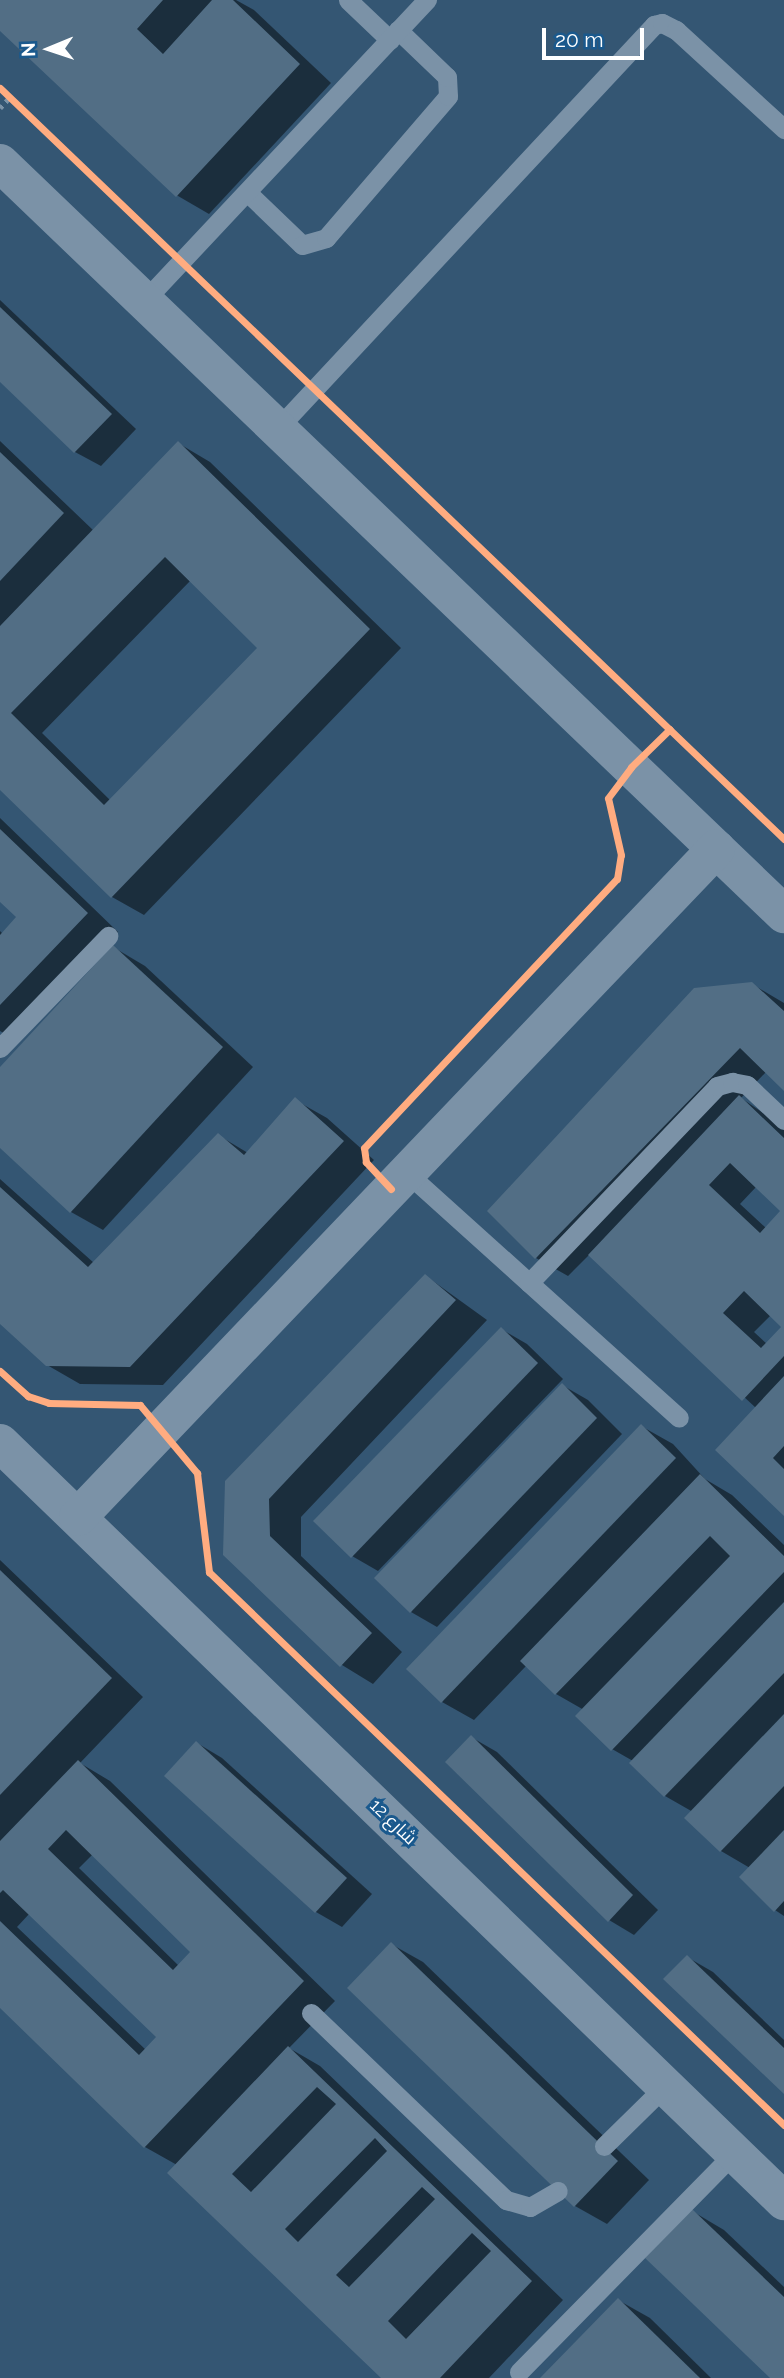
<!DOCTYPE html>
<meta charset="utf-8">
<style>
body{margin:0}
#map{position:relative;width:784px;height:2378px;overflow:hidden;background:#345673;font-family:Raleway,Cairo,sans-serif}
div>[style]{position:absolute}
[style*='--x']{left:calc(var(--x)*1px);top:calc(var(--y)*1px);width:calc(var(--w)*1px);rotate:calc(var(--a)*1deg)}
.shadow>*{inset:0;background:#0007}
.building>*{inset:0;background:#526e85}
.path>*{height:4.5px;margin-top:-2.25px;transform-origin:0;background:repeating-linear-gradient(90deg,#7b92a7 0 3.5px,transparent 0 8.5px)}
.lane>*{height:19px;margin:-9.5px;padding:0 9.5px;transform-origin:9.5px;border-radius:9.5px;background:#7b92a7}
.street>*{height:38px;margin:-19px;padding:0 19px;transform-origin:19px;border-radius:19px;background:#7b92a7}
.cycleway>*{height:7px;margin:-3.5px;padding:0 3.5px;transform-origin:3.5px;border-radius:3.5px;background:#ffac80}
span{translate:-50% -50%;white-space:nowrap;text-align:center;line-height:1.15;-webkit-text-stroke:6px #1a598d;paint-order:stroke}
.street-label{font-size:18px;color:#fff}
.north{position:absolute;left:14px;top:14px;width:70px;height:70px;-webkit-text-stroke:5px #1a598d;paint-order:stroke;rotate:268deg;font-size:19px;font-weight:700;line-height:28px;text-align:center;color:#fff}
.north::after{content:'';display:block;margin:auto;width:24px;height:32px;background:#fff;clip-path:polygon(50% 0,100% 100%,50% 72%,0 100%)}
.scale{position:absolute;left:542px;top:28px;width:102px;height:32px;box-sizing:border-box;border:4px solid #fff;border-top:0;padding-left:9px;font-size:21px;line-height:24px;white-space:nowrap;color:#fff;-webkit-text-stroke:5px #1a598d;paint-order:stroke}
</style>
<div id="map">
<div class="shadow">
<div style="clip-path:polygon(0 0,236px 0,254px 10px,331px 83px,209px 214px,178px 196px,0 29px)"></div>
<div style="clip-path:polygon(0 300px,136px 429px,101px 466px,75px 452px,0 379px)"></div>
<div style="clip-path:polygon(evenodd,0 441px,94px 531px,178px 443px,210px 462px,401px 648px,144px 915px,112px 897px,0 788px,0 441px,191px 580px,260px 648px,111px 801px,42px 733px,191px 580px)"></div>
<div style="clip-path:polygon(0 818px,118px 932px,16px 1040px,0 1031px,0 931px,3px 934px,18px 917px,0 900px)"></div>
<div style="clip-path:polygon(113px 947px,145px 966px,253px 1067px,103px 1230px,71px 1212px,0 1146px,0 1070px)"></div>
<div style="clip-path:polygon(evenodd,752px 984px,784px 1003px,784px 1089px,766px 1072px,741px 1098px,784px 1127px,784px 1513px,756px 1408px,590px 1254px,568px 1276px,536px 1258px,752px 984px,757px 1186px,782px 1211px,766px 1228px,740px 1204px,757px 1186px,752px 984px,771px 1315px,784px 1327px,767px 1344px,754px 1332px,771px 1315px)"></div>
<div style="clip-path:polygon(295px 1100px,327px 1118px,374px 1160px,163px 1385px,80px 1384px,47px 1365px,0 1322px,0 1179px,94px 1263px,218px 1135px,248px 1153px)"></div>
<div style="clip-path:polygon(426px 1276px,487px 1320px,301px 1517px,301px 1556px,402px 1652px,373px 1684px,342px 1665px,225px 1554px)"></div>
<div style="clip-path:polygon(501px 1329px,527px 1344px,563px 1379px,378px 1571px,352px 1556px)"></div>
<div style="clip-path:polygon(562px 1385px,588px 1400px,622px 1434px,437px 1627px,411px 1612px)"></div>
<div style="clip-path:polygon(641px 1426px,673px 1444px,705px 1479px,732px 1495px,784px 1545px,784px 1916px,775px 1910px,750px 1868px,721px 1851px,687px 1818px,693px 1812px,665px 1796px,633px 1761px,612px 1749px,584px 1710px,556px 1694px,527px 1665px,474px 1720px,442px 1702px)"></div>
<div style="clip-path:polygon(evenodd,0 1560px,143px 1697px,80px 1763px,110px 1781px,335px 2001px,289px 2048px,320px 2066px,563px 2300px,489px 2378px,384px 2378px,177px 2165px,145px 2147px,0 2005px,0 1560px,93px 1854px,193px 1952px,179px 1966px,79px 1868px,93px 1854px,0 1560px,30px 1913px,158px 2037px,146px 2050px,17px 1927px,30px 1913px)"></div>
<div style="clip-path:polygon(471px 1737px,497px 1752px,658px 1910px,634px 1935px,609px 1920px)"></div>
<div style="clip-path:polygon(197px 1743px,222px 1758px,372px 1894px,342px 1927px,316px 1912px,167px 1776px)"></div>
<div style="clip-path:polygon(391px 1944px,423px 1962px,649px 2180px,607px 2224px,575px 2206px)"></div>
<div style="clip-path:polygon(687px 1957px,713px 1972px,784px 2040px,784px 2091px)"></div>
<div style="clip-path:polygon(692px 2211px,724px 2230px,784px 2287px,784px 2378px,772px 2378px)"></div>
<div style="clip-path:polygon(618px 2300px,650px 2318px,711px 2378px,542px 2378px)"></div>
</div>
<div class="building">
<div style="clip-path:polygon(0 0,163px 0,137px 29px,163px 54px,212px 0,233px 0,300px 64px,176px 197px,0 31px)"></div>
<div style="clip-path:polygon(0 307px,112px 414px,74px 453px,0 382px)"></div>
<div style="clip-path:polygon(evenodd,178px 441px,370px 629px,111px 898px,0 790px,0 626px,178px 441px,165px 557px,257px 648px,104px 805px,11px 713px,165px 557px)"></div>
<div style="clip-path:polygon(0 452px,64px 513px,0 581px)"></div>
<div style="clip-path:polygon(0 829px,88px 913px,0 1005px,0 935px,16px 917px,0 902px)"></div>
<div style="clip-path:polygon(113px 945px,223px 1047px,70px 1213px,0 1148px,0 1067px)"></div>
<div style="clip-path:polygon(752px 982px,784px 1011px,784px 1091px,740px 1048px,535px 1259px,487px 1211px,694px 988px)"></div>
<div style="clip-path:polygon(evenodd,739px 1095px,784px 1138px,784px 1356px,742px 1401px,588px 1255px,739px 1095px,730px 1163px,780px 1211px,760px 1233px,709px 1185px,730px 1163px,739px 1095px,744px 1291px,781px 1327px,761px 1348px,723px 1313px,744px 1291px)"></div>
<div style="clip-path:polygon(295px 1097px,344px 1141px,130px 1367px,46px 1366px,0 1324px,0 1187px,88px 1267px,218px 1133px,244px 1155px)"></div>
<div style="clip-path:polygon(425px 1274px,456px 1300px,269px 1499px,270px 1536px,372px 1633px,340px 1667px,223px 1555px,225px 1481px)"></div>
<div style="clip-path:polygon(501px 1327px,538px 1363px,351px 1558px,313px 1521px)"></div>
<div style="clip-path:polygon(784px 1376px,784px 1446px,773px 1458px,784px 1469px,784px 1516px,715px 1450px)"></div>
<div style="clip-path:polygon(562px 1383px,597px 1418px,410px 1613px,374px 1578px)"></div>
<div style="clip-path:polygon(641px 1424px,676px 1458px,441px 1703px,406px 1669px)"></div>
<div style="clip-path:polygon(700px 1474px,784px 1556px,784px 1572px,611px 1751px,575px 1716px,730px 1556px,710px 1536px,555px 1695px,520px 1661px)"></div>
<div style="clip-path:polygon(0 1570px,112px 1678px,0 1795px)"></div>
<div style="clip-path:polygon(784px 1602px,784px 1673px,664px 1797px,629px 1763px)"></div>
<div style="clip-path:polygon(784px 1714px,784px 1786px,720px 1852px,684px 1818px)"></div>
<div style="clip-path:polygon(471px 1735px,633px 1895px,608px 1922px,445px 1762px)"></div>
<div style="clip-path:polygon(196px 1741px,347px 1878px,315px 1913px,164px 1776px)"></div>
<div style="clip-path:polygon(evenodd,78px 1760px,304px 1981px,144px 2148px,0 2008px,0 1921px,139px 2055px,156px 2037px,3px 1890px,0 1893px,0 1841px,78px 1760px,66px 1830px,190px 1952px,173px 1970px,48px 1849px,66px 1830px)"></div>
<div style="clip-path:polygon(784px 1830px,784px 1901px,774px 1912px,739px 1877px)"></div>
<div style="clip-path:polygon(391px 1942px,618px 2161px,574px 2207px,347px 1988px)"></div>
<div style="clip-path:polygon(687px 1955px,784px 2048px,784px 2094px,663px 1979px)"></div>
<div style="clip-path:polygon(evenodd,288px 2046px,532px 2281px,440px 2378px,381px 2378px,167px 2173px,288px 2046px,317px 2087px,336px 2104px,251px 2192px,232px 2174px,317px 2087px,288px 2046px,375px 2138px,387px 2151px,298px 2242px,285px 2229px,375px 2138px,288px 2046px,422px 2187px,435px 2199px,349px 2287px,336px 2275px,422px 2187px,288px 2046px,472px 2233px,491px 2251px,406px 2339px,388px 2321px,472px 2233px)"></div>
<div style="clip-path:polygon(692px 2209px,784px 2297px,784px 2378px,770px 2378px,645px 2258px)"></div>
<div style="clip-path:polygon(618px 2298px,700px 2378px,540px 2378px)"></div>
</div>
<div class="path">
<div style="--x:0;--y:108;--w:15;--a:-48"></div>
</div>
<div class="lane">
<div style="--x:348;--y:0;--w:58;--a:43.6"></div>
<div style="--x:247;--y:192;--w:76;--a:43.9"></div>
<div style="--x:302;--y:245;--w:25;--a:-16"></div>
<div style="--x:326;--y:238;--w:187;--a:-49.3"></div>
<div style="--x:448;--y:96;--w:19;--a:-93"></div>
<div style="--x:447;--y:77;--w:68;--a:-136.2"></div>
<div style="--x:143;--y:302;--w:415;--a:-46.8"></div>
<div style="--x:277;--y:429;--w:553;--a:-46.98"></div>
<div style="--x:654;--y:25;--w:8;--a:-14"></div>
<div style="--x:662;--y:23;--w:16;--a:27"></div>
<div style="--x:676;--y:30;--w:147;--a:42.5"></div>
<div style="--x:0;--y:1048;--w:156;--a:-46"></div>
<div style="--x:406;--y:1172;--w:367;--a:42"></div>
<div style="--x:529;--y:1283;--w:272;--a:-46.3"></div>
<div style="--x:717;--y:1086;--w:16;--a:-15"></div>
<div style="--x:732;--y:1082;--w:15;--a:11"></div>
<div style="--x:747;--y:1085;--w:51;--a:43.4"></div>
<div style="--x:311;--y:2013;--w:270;--a:43.8"></div>
<div style="--x:506;--y:2200;--w:25;--a:16"></div>
<div style="--x:530;--y:2207;--w:32;--a:-30"></div>
<div style="--x:604;--y:2146;--w:86;--a:-44.5"></div>
<div style="--x:519;--y:2372;--w:305;--a:-45.5"></div>
</div>
<div class="street">
<div style="--x:0;--y:163;--w:1086;--a:43.77"></div>
<div style="--x:0;--y:1443;--w:1091;--a:44.03"></div>
<div style="--x:78;--y:1517;--w:924;--a:-46.32"></div>
</div>
<div class="cycleway">
<div style="--x:0;--y:88;--w:1086;--a:43.77"></div>
<div style="--x:391;--y:1189;--w:37;--a:-133"></div>
<div style="--x:366;--y:1162;--w:14;--a:-98"></div>
<div style="--x:364;--y:1148;--w:369;--a:-46.8"></div>
<div style="--x:617;--y:879;--w:24;--a:-81"></div>
<div style="--x:621;--y:855;--w:58;--a:-102.8"></div>
<div style="--x:608;--y:798;--w:39;--a:-53"></div>
<div style="--x:631;--y:767;--w:54;--a:-44.3"></div>
<div style="--x:0;--y:1371;--w:38;--a:42"></div>
<div style="--x:28;--y:1396;--w:22;--a:18"></div>
<div style="--x:49;--y:1403;--w:91;--a:1.3"></div>
<div style="--x:140;--y:1405;--w:89;--a:50"></div>
<div style="--x:197;--y:1473;--w:100;--a:83.1"></div>
<div style="--x:209;--y:1572;--w:798;--a:43.88"></div>
</div>
<div class="street-label">
<span style="left:393px;top:1822px;rotate:44deg">شارع 12</span>
</div>
<div class="north">N</div>
<div class="scale">20 m</div>
</div>
